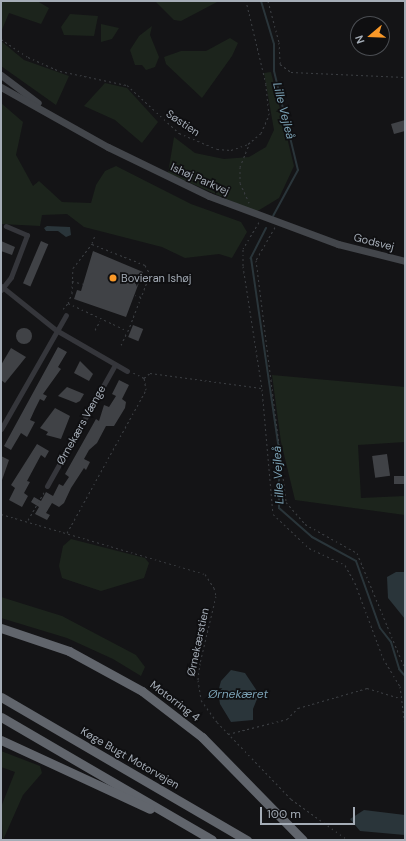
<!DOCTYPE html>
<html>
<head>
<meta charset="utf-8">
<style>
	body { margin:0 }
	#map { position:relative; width:406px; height:841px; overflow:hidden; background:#141416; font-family:"DM Sans",sans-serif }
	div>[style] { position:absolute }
	.green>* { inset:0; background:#1c241c }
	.water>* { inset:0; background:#2a353a }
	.stream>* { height:2px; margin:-1px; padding:0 1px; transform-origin:1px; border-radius:1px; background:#2a353a }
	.building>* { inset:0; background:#404246; transform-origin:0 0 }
	.round { border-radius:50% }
	.path>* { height:1px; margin-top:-0.5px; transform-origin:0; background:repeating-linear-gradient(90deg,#3b3e42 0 2px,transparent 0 5px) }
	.street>* { height:5px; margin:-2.5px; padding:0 2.5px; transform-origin:2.5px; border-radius:2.5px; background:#35363b }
	.secondary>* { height:7px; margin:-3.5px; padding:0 3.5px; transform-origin:3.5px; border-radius:3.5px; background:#43464b }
	.highway>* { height:9px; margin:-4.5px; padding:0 4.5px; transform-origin:4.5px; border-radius:4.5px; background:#61656c }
	.dots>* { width:11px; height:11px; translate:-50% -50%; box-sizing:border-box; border:2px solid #0f0f11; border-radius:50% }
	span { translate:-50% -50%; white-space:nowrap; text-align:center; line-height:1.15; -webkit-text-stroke:3.5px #0f0f11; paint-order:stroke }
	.street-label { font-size:11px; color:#a5adb7 }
	.poi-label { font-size:11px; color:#a5adb7 }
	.left { translate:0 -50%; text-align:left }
	.water-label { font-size:12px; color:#7aa0b3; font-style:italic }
	.frame { position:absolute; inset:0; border:2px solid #a5adb7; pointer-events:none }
	.north { position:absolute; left:350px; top:16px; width:40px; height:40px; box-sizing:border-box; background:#0f0f11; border:1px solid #4b4e53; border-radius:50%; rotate:251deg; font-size:11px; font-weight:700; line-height:16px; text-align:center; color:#a5adb7 }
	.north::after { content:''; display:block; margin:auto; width:14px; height:18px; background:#f99828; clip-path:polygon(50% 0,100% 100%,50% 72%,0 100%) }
	.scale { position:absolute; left:260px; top:807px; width:95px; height:18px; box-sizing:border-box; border:2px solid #a5adb7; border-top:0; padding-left:5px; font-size:12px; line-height:14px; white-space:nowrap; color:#a5adb7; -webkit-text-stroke:3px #0f0f11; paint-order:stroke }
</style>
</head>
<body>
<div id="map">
	<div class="green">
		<i style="clip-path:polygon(1px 1px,37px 1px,49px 8px,41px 24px,9px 13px,1px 32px)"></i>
		<i style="clip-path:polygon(155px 1px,180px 2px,219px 1px,181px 21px,174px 20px)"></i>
		<i style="clip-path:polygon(70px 14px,98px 16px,94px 36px,64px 35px,61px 27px)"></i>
		<i style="clip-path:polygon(101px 24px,119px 28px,112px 39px,101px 42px)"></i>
		<i style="clip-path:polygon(152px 26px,150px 35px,159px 57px,155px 67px,146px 70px,142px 65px,135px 65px,130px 50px,139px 36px)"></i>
		<i style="clip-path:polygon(230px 38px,238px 43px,232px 56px,202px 98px,166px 64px,164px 57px,181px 51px,206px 51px)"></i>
		<i style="clip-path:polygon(1px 41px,24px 60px,69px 76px,56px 105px,1px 66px)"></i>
		<i style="clip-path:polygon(271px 72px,294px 166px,279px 198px,256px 212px,168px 173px,174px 137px,195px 153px,224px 159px,249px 157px,266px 147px,274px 130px,264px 73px)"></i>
		<i style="clip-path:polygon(105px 83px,127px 88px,158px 122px,142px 143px,115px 120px,84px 106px)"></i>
		<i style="clip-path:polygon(1px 103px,23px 122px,16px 155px,33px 186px,39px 181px,62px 202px,91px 203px,96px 185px,105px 171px,116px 166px,191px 204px,241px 222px,247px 232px,232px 258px,219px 254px,185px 258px,162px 247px,84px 227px,67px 214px,42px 215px,40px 226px,1px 224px)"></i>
		<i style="clip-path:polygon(272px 375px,405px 387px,405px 442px,358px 445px,361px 498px,405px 496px,405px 515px,295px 500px,281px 442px)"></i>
		<i style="clip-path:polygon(71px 539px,145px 558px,149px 563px,144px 578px,101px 591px,62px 578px,59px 566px,63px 546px)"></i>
		<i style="clip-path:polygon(1px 597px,62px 616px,136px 655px,145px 667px,141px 676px,113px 659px,67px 638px,1px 618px)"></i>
		<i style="clip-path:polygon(1px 751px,40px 766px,42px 773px,23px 795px,3px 840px,1px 807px,15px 772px,1px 767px)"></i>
	</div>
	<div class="water">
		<i style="clip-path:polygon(47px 226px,70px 227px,71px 235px,66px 237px,58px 231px,46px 231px,44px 228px)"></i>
		<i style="clip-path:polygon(396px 572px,405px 572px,405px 619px,388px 598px,387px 577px)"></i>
		<i style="clip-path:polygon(231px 670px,245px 673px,259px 694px,253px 709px,253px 720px,231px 722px,220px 704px,218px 692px,221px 681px)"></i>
		<i style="clip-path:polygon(364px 810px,405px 815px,405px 835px,360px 831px,350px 819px)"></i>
	</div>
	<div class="stream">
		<i style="left:261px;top:1px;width:45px;rotate:73.2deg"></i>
		<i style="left:274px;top:44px;width:27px;rotate:90deg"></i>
		<i style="left:274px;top:71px;width:102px;rotate:76.4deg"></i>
		<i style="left:298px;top:170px;width:52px;rotate:118.5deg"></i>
		<i style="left:266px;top:228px;width:34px;rotate:117deg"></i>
		<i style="left:251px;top:258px;width:194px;rotate:81.7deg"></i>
		<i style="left:279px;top:450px;width:58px;rotate:90deg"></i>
		<i style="left:279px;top:508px;width:44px;rotate:41.3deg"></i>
		<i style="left:312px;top:537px;width:50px;rotate:28.6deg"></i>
		<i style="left:356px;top:561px;width:71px;rotate:70.3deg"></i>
		<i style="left:380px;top:628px;width:18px;rotate:52deg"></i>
		<i style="left:391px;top:642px;width:28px;rotate:73deg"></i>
		<i style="left:399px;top:669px;width:9px;rotate:49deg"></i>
	</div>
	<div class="building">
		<i style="clip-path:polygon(405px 120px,405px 131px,394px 134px,391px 124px)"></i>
		<i style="clip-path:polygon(1px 241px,15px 247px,12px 255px,1px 251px)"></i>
		<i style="left:41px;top:241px;width:8px;height:46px;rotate:23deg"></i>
		<i style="clip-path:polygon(93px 251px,143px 272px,126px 317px,74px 299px,77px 290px,81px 291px)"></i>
		<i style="left:133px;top:325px;width:11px;height:13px;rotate:22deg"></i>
		<i class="round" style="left:16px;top:328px;width:16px;height:16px"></i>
		<i style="clip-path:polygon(58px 347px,67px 352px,58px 367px,61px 369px,43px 394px,47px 396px,44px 401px,40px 399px,35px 409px,30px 420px,35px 422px,27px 437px,21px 433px,11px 450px,4px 446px)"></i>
		<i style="clip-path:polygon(11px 348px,26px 357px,5px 383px,1px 380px,1px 365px)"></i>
		<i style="clip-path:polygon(80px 361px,93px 374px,89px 381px,74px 373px)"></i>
		<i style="clip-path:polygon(119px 380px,129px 385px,122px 399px,126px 402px,125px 408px,114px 426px,106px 426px,97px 443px,89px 450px,84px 459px,90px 462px,86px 470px,84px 468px,71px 488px,64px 503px,59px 507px,52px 503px,46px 513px,50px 515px,47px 520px,35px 514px,39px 507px,31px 502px,34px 497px,41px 501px,46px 492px,53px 496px,59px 484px,63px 486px,69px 477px,65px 474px,96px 419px,99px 421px,104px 405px,109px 407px,116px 396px,112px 394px)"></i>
		<i style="clip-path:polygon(67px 387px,84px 394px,80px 401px,76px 403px,58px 396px)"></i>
		<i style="clip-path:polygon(55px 408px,70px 416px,61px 439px,46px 435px,48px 432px,40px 428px)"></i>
		<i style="clip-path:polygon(37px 444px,49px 451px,45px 458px,41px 455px,27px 481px,30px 482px,24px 493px,28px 496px,22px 507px,9px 500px,15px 488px,11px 485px)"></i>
		<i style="left:387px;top:454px;width:22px;height:15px;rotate:82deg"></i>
		<i style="clip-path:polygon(1px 456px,9px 460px,1px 483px)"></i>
		<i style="left:405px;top:476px;width:8px;height:11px;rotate:90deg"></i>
	</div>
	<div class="path">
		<i style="left:268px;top:1px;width:42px;rotate:75deg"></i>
		<i style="left:279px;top:42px;width:22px;rotate:87deg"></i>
		<i style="left:280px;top:64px;width:14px;rotate:36deg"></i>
		<i style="left:291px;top:72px;width:114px;rotate:2.5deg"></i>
		<i style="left:1px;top:39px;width:32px;rotate:34deg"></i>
		<i style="left:28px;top:57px;width:35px;rotate:24deg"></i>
		<i style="left:60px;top:71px;width:68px;rotate:11.8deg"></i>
		<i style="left:127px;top:85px;width:71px;rotate:42.7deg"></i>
		<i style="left:179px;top:133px;width:41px;rotate:22.8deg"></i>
		<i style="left:217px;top:149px;width:14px;rotate:4deg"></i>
		<i style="left:231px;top:150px;width:18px;rotate:-19deg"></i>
		<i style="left:248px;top:144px;width:17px;rotate:-40deg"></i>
		<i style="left:261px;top:133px;width:20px;rotate:-66deg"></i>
		<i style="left:269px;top:115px;width:31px;rotate:-96deg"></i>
		<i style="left:266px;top:84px;width:85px;rotate:-103.5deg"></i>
		<i style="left:250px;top:142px;width:27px;rotate:112deg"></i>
		<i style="left:240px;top:167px;width:16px;rotate:90deg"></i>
		<i style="left:240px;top:183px;width:23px;rotate:65deg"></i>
		<i style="left:259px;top:222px;width:31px;rotate:121deg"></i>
		<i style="left:243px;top:249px;width:17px;rotate:90deg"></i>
		<i style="left:243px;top:266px;width:124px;rotate:81.2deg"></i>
		<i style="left:262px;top:389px;width:125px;rotate:85deg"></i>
		<i style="left:273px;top:514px;width:50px;rotate:43.4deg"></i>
		<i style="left:309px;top:548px;width:40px;rotate:25deg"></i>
		<i style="left:345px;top:565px;width:21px;rotate:61deg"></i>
		<i style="left:355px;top:583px;width:80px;rotate:69.5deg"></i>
		<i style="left:383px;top:658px;width:33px;rotate:59deg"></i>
		<i style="left:400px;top:686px;width:40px;rotate:82.9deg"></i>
		<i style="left:275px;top:227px;width:38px;rotate:120deg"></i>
		<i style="left:256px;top:260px;width:244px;rotate:82.9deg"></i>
		<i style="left:286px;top:502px;width:29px;rotate:49deg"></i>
		<i style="left:305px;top:524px;width:60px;rotate:29.1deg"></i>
		<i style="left:357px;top:553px;width:126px;rotate:67.5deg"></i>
		<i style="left:92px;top:243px;width:9px;rotate:-69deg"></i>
		<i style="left:72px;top:281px;width:11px;rotate:15deg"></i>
		<i style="left:68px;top:303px;width:11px;rotate:-68deg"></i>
		<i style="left:72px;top:293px;width:25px;rotate:-88deg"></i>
		<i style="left:73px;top:268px;width:31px;rotate:-52deg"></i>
		<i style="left:92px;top:244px;width:57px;rotate:21.6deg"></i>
		<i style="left:145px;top:265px;width:10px;rotate:61deg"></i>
		<i style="left:150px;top:274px;width:25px;rotate:111deg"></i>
		<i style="left:63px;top:309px;width:8px;rotate:-50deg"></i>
		<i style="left:68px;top:303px;width:66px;rotate:25deg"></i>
		<i style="left:128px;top:331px;width:36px;rotate:-69deg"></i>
		<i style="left:141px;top:297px;width:6px;rotate:-162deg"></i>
		<i style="left:95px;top:330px;width:10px;rotate:-61deg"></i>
		<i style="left:121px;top:345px;width:14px;rotate:-65deg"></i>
		<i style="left:144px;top:378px;width:8px;rotate:-40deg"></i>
		<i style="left:150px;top:373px;width:112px;rotate:7.7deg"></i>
		<i style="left:1px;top:514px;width:213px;rotate:16.4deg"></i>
		<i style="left:205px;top:574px;width:17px;rotate:57deg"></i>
		<i style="left:214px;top:588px;width:8px;rotate:76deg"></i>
		<i style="left:216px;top:596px;width:69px;rotate:103.4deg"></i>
		<i style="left:200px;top:663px;width:17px;rotate:97deg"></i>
		<i style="left:198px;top:680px;width:20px;rotate:81deg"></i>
		<i style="left:201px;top:700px;width:27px;rotate:54deg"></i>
		<i style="left:217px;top:722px;width:107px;rotate:46.1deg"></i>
		<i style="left:291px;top:799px;width:70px;rotate:35.7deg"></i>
		<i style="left:28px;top:520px;width:32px;rotate:-60deg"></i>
		<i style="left:67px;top:533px;width:163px;rotate:-61.1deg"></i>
		<i style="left:146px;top:390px;width:12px;rotate:-99deg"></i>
		<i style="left:144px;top:378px;width:13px;rotate:-153deg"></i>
		<i style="left:228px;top:734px;width:61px;rotate:-14.3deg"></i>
		<i style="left:287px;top:719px;width:16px;rotate:-45deg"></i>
		<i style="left:298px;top:708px;width:72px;rotate:-16.2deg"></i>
		<i style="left:367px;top:688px;width:34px;rotate:17deg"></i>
	</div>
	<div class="street">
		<i style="left:1px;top:286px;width:70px;rotate:38.7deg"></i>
		<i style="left:56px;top:330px;width:82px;rotate:30deg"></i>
		<i style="left:1px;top:290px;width:16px;rotate:-52deg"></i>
		<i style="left:11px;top:277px;width:45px;rotate:-69.1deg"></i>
		<i style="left:27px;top:235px;width:23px;rotate:-157deg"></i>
		<i style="left:1px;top:429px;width:131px;rotate:-60.3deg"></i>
		<i style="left:47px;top:486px;width:139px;rotate:-60.7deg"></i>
	</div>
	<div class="secondary">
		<i style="left:1px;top:75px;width:46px;rotate:37.1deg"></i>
		<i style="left:1px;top:87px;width:123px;rotate:29.3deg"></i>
		<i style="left:108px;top:147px;width:112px;rotate:25.9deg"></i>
		<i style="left:209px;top:196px;width:138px;rotate:20.4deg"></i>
		<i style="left:338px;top:244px;width:69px;rotate:14.2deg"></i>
	</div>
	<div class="highway">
		<i style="left:1px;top:628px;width:72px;rotate:18.7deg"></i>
		<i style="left:69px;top:651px;width:83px;rotate:28.7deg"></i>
		<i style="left:142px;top:691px;width:76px;rotate:37.5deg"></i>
		<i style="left:202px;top:737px;width:144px;rotate:45.6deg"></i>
		<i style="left:1px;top:697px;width:285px;rotate:30.2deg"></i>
		<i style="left:1px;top:717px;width:244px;rotate:30.2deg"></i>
		<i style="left:1px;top:740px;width:164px;rotate:24.8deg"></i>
	</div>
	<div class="dots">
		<i style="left:113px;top:278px;background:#f99828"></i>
	</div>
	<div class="street-label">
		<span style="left:183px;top:123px;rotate:34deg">Søstien</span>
		<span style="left:200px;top:179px;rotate:24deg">Ishøj Parkvej</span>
		<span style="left:374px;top:242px;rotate:14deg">Godsvej</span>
		<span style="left:81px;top:425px;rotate:-61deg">Ørnekærs Vænge</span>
		<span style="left:198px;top:642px;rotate:-78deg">Ørnekærstien</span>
		<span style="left:175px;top:701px;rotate:37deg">Motorring 4</span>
		<span style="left:130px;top:758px;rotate:30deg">Køge Bugt Motorvejen</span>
	</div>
	<div class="poi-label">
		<span class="left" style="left:121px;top:278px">Bovieran Ishøj</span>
	</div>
	<div class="water-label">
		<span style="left:283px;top:111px;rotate:76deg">Lille Vejleå</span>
		<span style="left:279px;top:475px;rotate:-93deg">Lille Vejleå</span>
		<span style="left:238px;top:695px">Ørnekæret</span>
	</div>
	<div class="frame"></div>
	<div class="north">N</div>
	<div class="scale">100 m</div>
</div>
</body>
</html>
